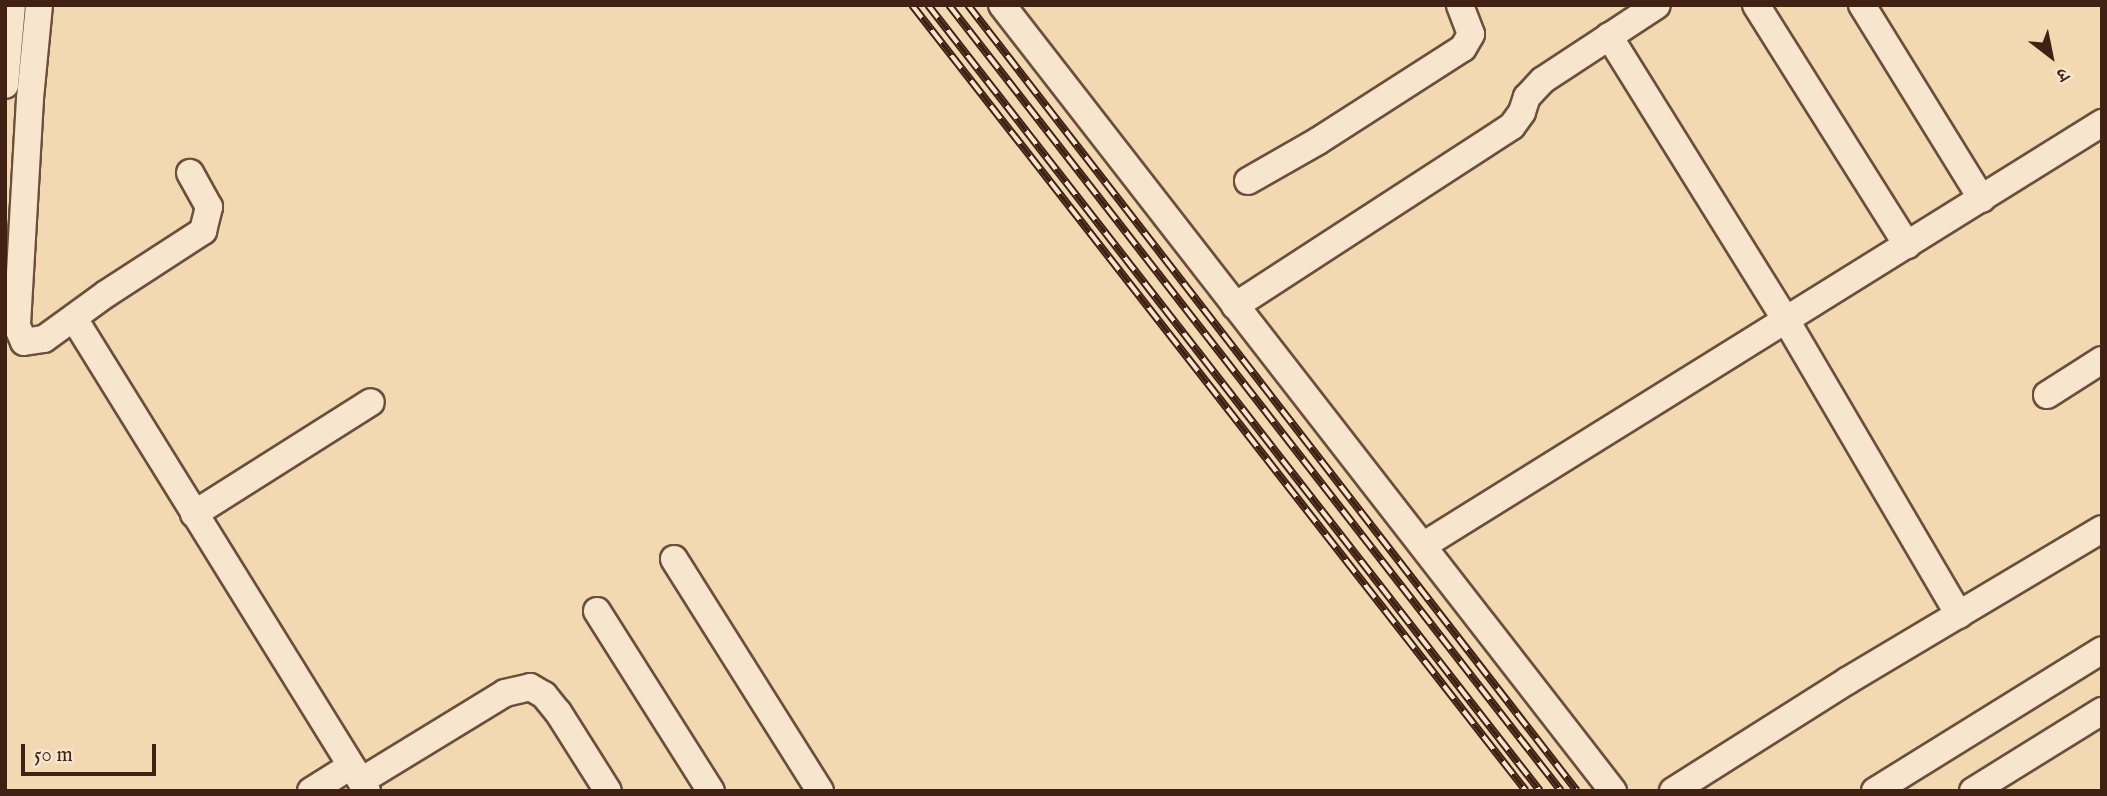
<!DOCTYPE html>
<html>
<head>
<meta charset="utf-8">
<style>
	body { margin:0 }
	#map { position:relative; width:2107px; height:796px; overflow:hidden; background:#f2d9b2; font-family:"IM FELL English","Noto Serif Devanagari",serif }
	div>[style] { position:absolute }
	.stream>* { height:5px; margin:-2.5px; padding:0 2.5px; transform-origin:2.5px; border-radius:2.5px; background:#b59a7c }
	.roads { filter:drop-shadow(2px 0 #6c4f3c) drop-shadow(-2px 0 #6c4f3c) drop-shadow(0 2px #6c4f3c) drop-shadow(0 -2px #6c4f3c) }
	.minor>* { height:26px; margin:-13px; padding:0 13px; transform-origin:13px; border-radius:13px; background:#f7e6cd }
	.rail>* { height:8px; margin-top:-4px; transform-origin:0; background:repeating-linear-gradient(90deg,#f7e6cd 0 16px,#402114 0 32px); box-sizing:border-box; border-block:2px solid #402114 }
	span { translate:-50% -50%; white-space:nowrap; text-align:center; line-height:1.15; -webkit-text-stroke:7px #f7e6cd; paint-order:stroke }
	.frame { position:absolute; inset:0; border:7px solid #402114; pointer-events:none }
	.north { position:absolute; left:2016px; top:21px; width:70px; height:70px; -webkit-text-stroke:5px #f7e6cd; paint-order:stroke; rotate:148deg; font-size:19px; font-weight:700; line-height:28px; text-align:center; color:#402114 }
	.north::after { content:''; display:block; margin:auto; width:24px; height:32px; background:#402114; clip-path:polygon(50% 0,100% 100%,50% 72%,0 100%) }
	.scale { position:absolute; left:21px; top:744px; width:135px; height:32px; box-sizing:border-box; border:4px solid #402114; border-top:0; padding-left:9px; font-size:21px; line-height:24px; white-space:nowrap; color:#402114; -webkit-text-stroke:5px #f7e6cd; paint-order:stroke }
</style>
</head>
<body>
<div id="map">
	<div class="stream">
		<i style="left:22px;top:43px;width:38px;rotate:-85deg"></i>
		<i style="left:5px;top:284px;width:81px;rotate:-85.8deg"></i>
	</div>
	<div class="roads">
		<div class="minor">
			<i style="left:39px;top:5px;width:94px;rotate:95.5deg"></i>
			<i style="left:30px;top:99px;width:227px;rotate:93.3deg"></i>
			<i style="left:17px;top:326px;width:17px;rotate:66deg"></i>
			<i style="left:24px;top:342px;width:20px;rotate:-9deg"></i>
			<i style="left:44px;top:339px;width:77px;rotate:-36deg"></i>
			<i style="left:106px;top:294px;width:116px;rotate:-33deg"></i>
			<i style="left:203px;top:231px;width:25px;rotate:-76deg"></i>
			<i style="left:209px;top:207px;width:39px;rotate:-119deg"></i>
			<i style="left:1002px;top:5px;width:996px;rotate:52.14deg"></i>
			<i style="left:1756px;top:5px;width:284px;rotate:57.8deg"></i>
			<i style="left:1862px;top:5px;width:228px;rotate:58.3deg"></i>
			<i style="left:1609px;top:36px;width:335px;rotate:58.1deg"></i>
			<i style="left:1786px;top:320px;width:342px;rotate:59.6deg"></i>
			<i style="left:5px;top:85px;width:80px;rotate:-85deg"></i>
			<i style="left:1248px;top:181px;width:81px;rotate:-29.7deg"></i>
			<i style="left:1318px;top:141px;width:172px;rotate:-32.7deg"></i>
			<i style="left:1463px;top:48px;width:16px;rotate:-60deg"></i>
			<i style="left:1471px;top:34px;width:31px;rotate:-111deg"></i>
			<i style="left:1235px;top:306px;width:330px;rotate:-33deg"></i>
			<i style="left:1512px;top:126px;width:17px;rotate:-54deg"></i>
			<i style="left:1522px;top:112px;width:16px;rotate:-72deg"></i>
			<i style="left:1527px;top:97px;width:23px;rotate:-47deg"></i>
			<i style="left:1543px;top:80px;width:136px;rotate:-33.3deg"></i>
			<i style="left:75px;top:320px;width:554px;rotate:58.2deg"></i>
			<i style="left:2047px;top:395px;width:65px;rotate:-32.5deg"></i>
			<i style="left:194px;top:514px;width:209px;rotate:-32.3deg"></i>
			<i style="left:1424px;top:545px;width:799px;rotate:-31.9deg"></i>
			<i style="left:674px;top:559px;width:274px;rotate:57.8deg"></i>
			<i style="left:597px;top:611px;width:213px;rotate:57.7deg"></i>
			<i style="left:361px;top:781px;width:169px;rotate:-31.4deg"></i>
			<i style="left:505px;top:693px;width:26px;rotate:-13deg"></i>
			<i style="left:530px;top:687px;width:16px;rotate:30deg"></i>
			<i style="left:544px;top:695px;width:22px;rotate:51deg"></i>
			<i style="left:558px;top:712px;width:93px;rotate:57.7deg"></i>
			<i style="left:311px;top:791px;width:47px;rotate:-32deg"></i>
			<i style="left:1673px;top:791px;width:206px;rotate:-32.3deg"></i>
			<i style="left:1847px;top:681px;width:297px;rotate:-30.8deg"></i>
			<i style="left:1875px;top:791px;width:267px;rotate:-31.8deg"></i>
			<i style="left:1973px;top:791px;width:152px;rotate:-31.8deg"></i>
		</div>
	</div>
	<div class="rail">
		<i style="left:912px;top:5px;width:997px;rotate:52deg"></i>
		<i style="left:928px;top:5px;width:996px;rotate:52.09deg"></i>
		<i style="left:949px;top:5px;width:996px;rotate:52.09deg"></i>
		<i style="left:968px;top:5px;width:994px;rotate:52.23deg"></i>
	</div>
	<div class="frame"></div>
	<div class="north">उ</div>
	<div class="scale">50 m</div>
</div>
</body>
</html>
